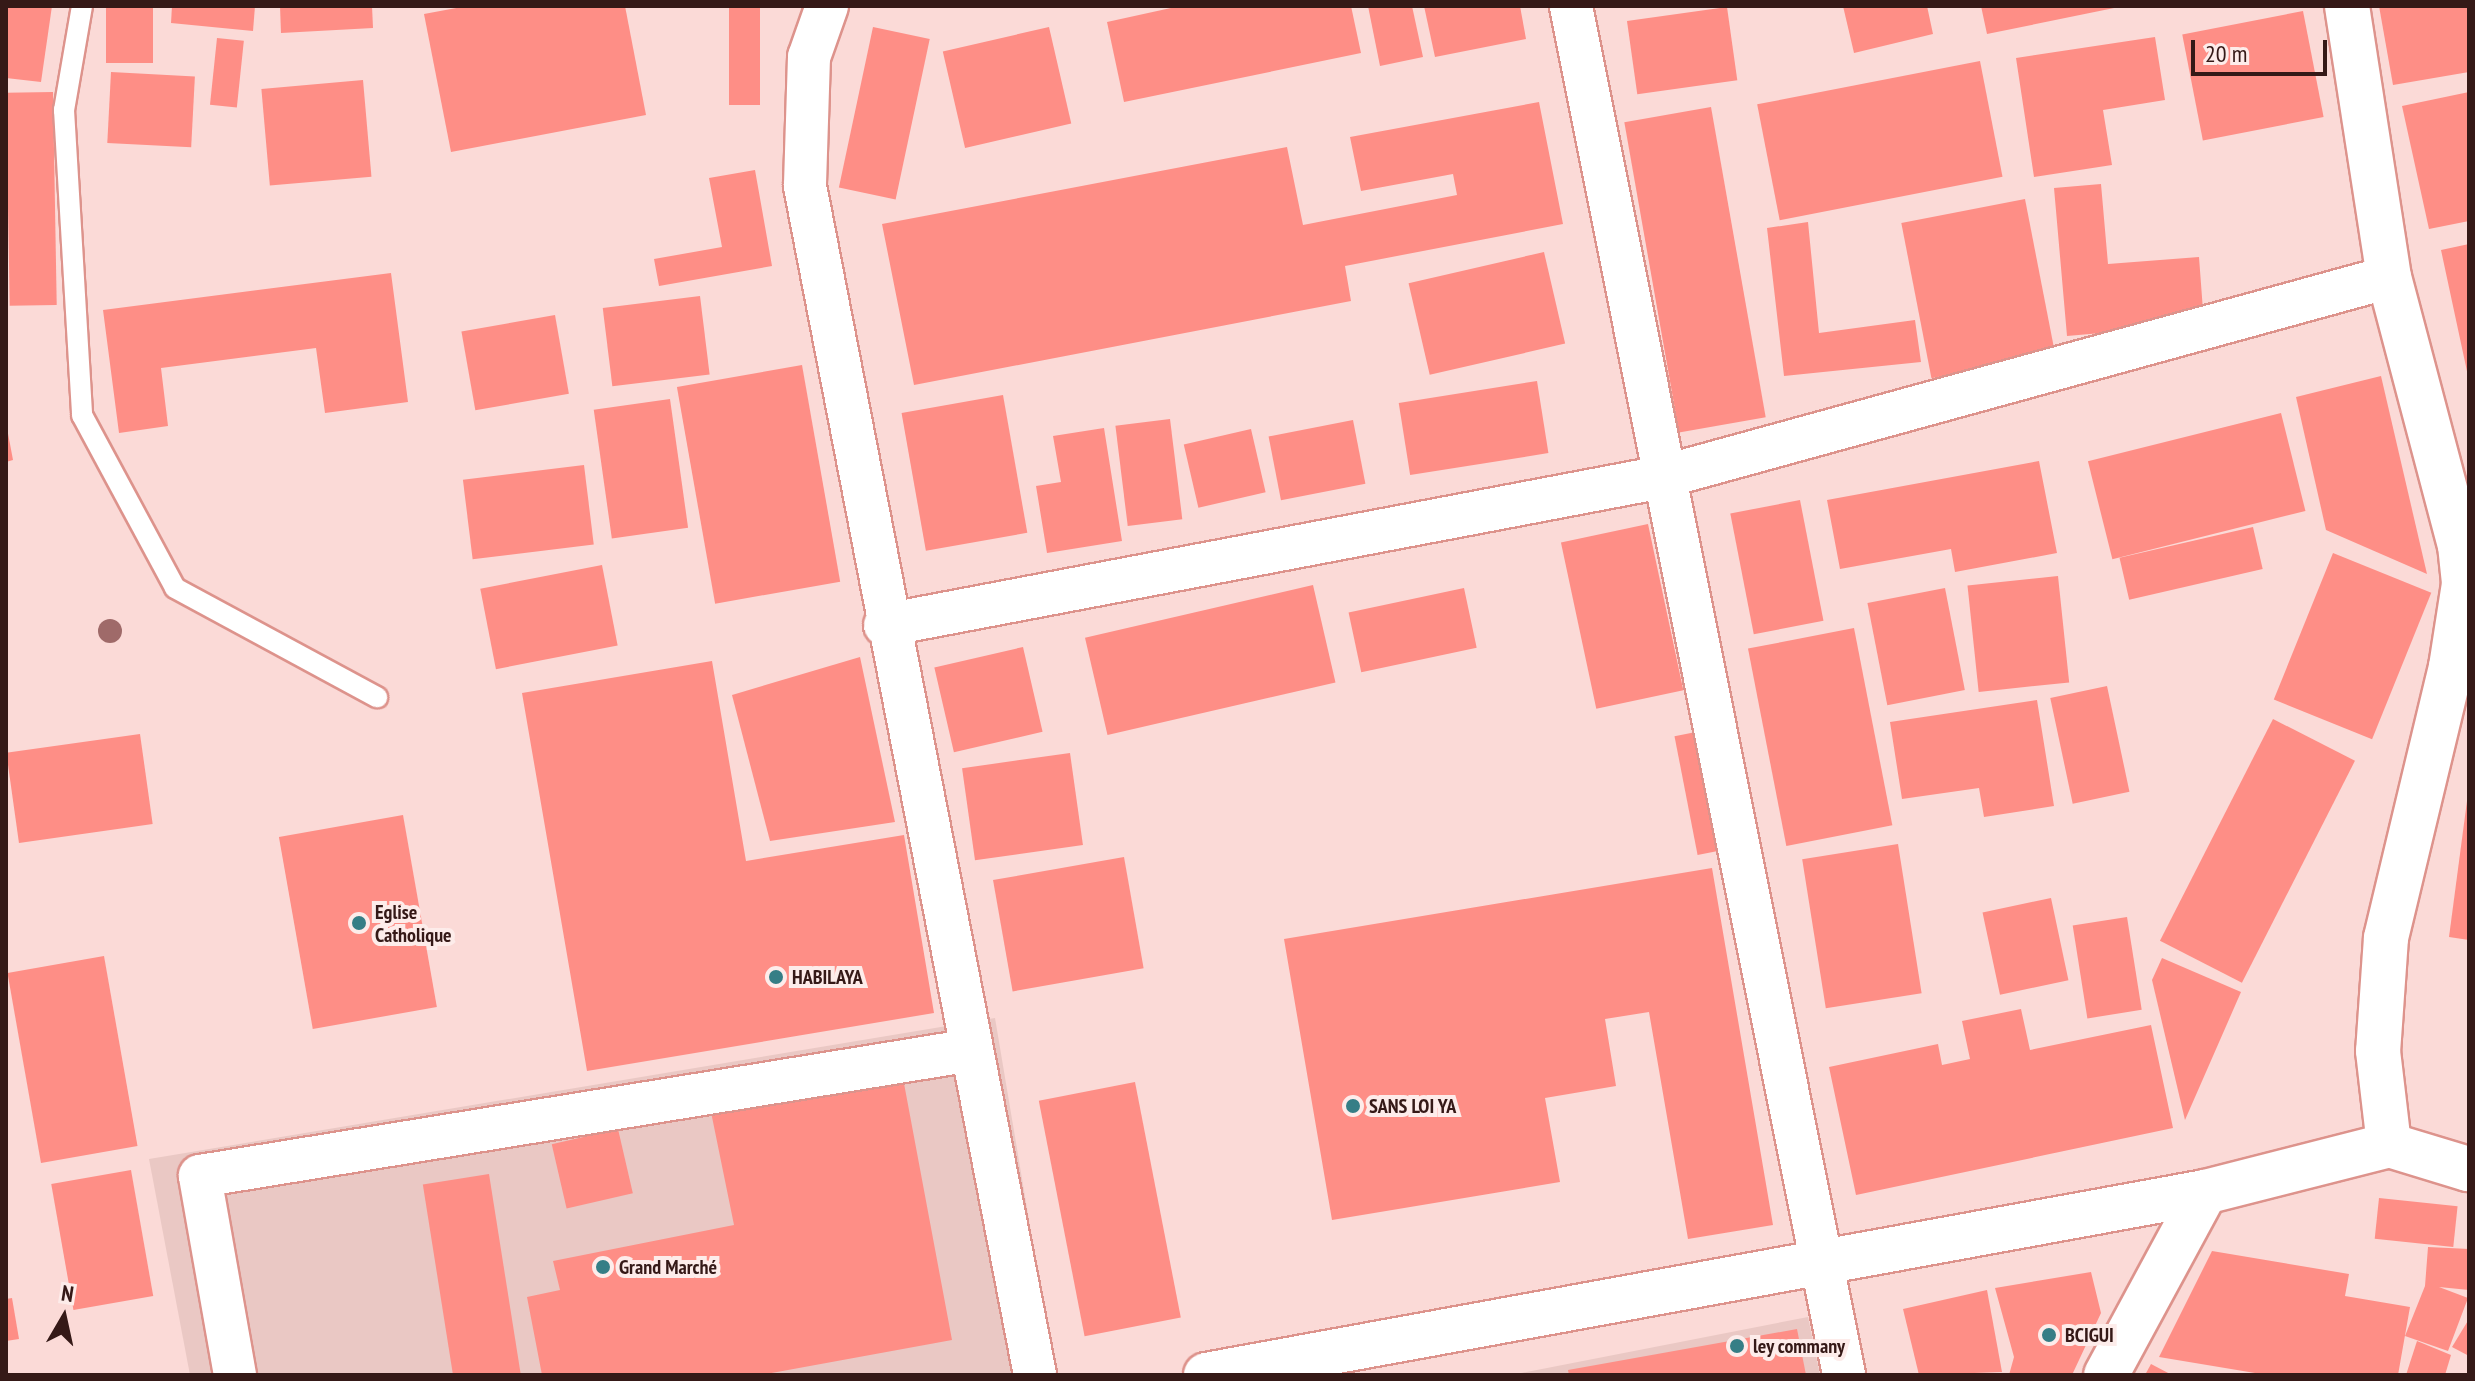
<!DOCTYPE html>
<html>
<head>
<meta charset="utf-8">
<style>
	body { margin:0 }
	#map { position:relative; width:2475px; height:1381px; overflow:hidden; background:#fbdad7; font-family:"PT Sans Narrow",sans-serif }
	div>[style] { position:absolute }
	.built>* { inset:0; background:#eac8c4 }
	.building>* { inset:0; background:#fe8e86; transform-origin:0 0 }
	.roads { filter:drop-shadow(2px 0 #dd938c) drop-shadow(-2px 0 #dd938c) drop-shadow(0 2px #dd938c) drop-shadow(0 -2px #dd938c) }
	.service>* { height:20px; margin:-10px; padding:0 10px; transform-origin:10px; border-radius:10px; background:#fff }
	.minor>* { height:42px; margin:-21px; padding:0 21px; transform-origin:21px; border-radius:21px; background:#fff }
	.tertiary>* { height:44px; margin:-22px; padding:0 22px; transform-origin:22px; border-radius:22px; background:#fff }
	.secondary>* { height:44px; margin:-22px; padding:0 22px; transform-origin:22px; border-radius:22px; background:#fff }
	.primary>* { height:44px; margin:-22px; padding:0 22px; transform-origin:22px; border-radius:22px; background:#fff }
	.trees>* { width:24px; height:24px; margin:-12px; border-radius:50%; background:#9f6a69 }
	.dots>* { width:22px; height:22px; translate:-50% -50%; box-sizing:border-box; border:4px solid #fdecea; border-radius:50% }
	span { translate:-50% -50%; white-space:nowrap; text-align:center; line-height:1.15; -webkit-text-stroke:8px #fdecea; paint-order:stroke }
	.poi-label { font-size:20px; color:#351917; font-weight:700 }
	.left { translate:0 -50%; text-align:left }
	.frame { position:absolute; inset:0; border:8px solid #351917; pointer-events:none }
	.north { position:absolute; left:24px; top:1277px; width:80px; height:80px; -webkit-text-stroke:6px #fdecea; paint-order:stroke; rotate:9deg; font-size:22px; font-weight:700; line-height:32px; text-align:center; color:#351917 }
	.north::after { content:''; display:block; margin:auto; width:28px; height:36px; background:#351917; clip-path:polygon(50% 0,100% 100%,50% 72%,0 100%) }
	.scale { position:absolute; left:2191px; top:40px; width:136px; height:36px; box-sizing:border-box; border:4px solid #351917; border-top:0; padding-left:10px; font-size:24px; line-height:28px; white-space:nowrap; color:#351917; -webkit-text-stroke:6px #fdecea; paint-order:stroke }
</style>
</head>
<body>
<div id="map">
	<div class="built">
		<i style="clip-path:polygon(995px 1018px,1055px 1375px,190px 1375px,149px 1159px)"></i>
		<i style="clip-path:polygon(1808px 1317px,1820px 1375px,1511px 1375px)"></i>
	</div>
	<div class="building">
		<i style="clip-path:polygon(6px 6px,52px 6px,41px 82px,6px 78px)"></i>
		<i style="left:106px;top:6px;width:47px;height:57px"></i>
		<i style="clip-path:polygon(172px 6px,255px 6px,253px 31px,171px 23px)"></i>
		<i style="clip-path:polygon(280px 6px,372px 6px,373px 28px,281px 33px)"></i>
		<i style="clip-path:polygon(467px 6px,625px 6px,646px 115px,451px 152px,424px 14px)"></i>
		<i style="left:729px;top:6px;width:31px;height:99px"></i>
		<i style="clip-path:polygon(1180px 6px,1351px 6px,1361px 53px,1124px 102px,1107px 22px)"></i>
		<i style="clip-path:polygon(1368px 6px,1412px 6px,1423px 57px,1380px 66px)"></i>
		<i style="clip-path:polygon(1424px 6px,1520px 6px,1526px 39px,1435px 57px)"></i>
		<i style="clip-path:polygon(1843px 6px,1927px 6px,1933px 34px,1854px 53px)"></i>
		<i style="clip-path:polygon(1981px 6px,2119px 6px,2119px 7px,1987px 34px)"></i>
		<i style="clip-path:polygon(2379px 6px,2469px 6px,2469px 72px,2393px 85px)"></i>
		<i style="left:1727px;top:7px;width:74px;height:101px;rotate:82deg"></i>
		<i style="left:2303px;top:11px;width:108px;height:123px;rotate:79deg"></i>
		<i style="left:873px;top:27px;width:58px;height:164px;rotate:12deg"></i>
		<i style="left:1049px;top:27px;width:99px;height:109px;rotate:77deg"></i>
		<i style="clip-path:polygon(2155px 37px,2165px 100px,2103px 110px,2112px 165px,2034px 177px,2016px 58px)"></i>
		<i style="left:217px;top:38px;width:27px;height:67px;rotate:6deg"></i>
		<i style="left:1980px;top:61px;width:118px;height:227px;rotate:79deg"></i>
		<i style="left:111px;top:72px;width:84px;height:71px;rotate:3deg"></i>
		<i style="left:363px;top:80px;width:97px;height:102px;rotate:85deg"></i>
		<i style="left:53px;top:92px;width:213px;height:47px;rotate:89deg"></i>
		<i style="clip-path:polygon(2469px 92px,2469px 221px,2429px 229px,2402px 106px)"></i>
		<i style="clip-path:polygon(1539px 102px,1563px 224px,1345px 266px,1351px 301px,914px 385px,882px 224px,1287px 147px,1303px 225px,1457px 195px,1453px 174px,1361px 191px,1350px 137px)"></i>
		<i style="left:1711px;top:107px;width:315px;height:88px;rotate:80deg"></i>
		<i style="clip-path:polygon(755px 170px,772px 266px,659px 286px,654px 259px,722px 247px,709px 178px)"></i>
		<i style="clip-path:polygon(2101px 184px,2108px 264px,2199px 257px,2204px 324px,2067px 336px,2054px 188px)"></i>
		<i style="left:2025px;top:199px;width:158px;height:126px;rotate:79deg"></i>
		<i style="clip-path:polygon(1808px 222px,1819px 333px,1915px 320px,1921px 362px,1784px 376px,1767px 228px)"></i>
		<i style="clip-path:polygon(2469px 244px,2469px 376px,2468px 376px,2441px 250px)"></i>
		<i style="left:1544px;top:252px;width:94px;height:139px;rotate:77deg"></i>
		<i style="clip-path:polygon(391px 273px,408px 402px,325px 413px,316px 348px,161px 368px,168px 426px,119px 433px,103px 310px)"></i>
		<i style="left:700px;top:296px;width:79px;height:98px;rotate:83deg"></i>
		<i style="left:555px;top:315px;width:80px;height:95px;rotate:80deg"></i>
		<i style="left:802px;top:365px;width:220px;height:127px;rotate:80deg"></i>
		<i style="clip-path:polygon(2381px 376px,2427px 574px,2326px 530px,2296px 397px)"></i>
		<i style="left:1537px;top:381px;width:73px;height:140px;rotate:81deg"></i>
		<i style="left:1003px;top:395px;width:140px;height:103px;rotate:80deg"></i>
		<i style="left:670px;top:399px;width:130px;height:77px;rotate:82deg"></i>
		<i style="left:2281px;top:413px;width:101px;height:199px;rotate:76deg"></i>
		<i style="left:1170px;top:419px;width:101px;height:55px;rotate:83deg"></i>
		<i style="left:1353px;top:420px;width:65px;height:86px;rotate:79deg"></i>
		<i style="clip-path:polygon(6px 423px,13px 460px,6px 462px)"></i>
		<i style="clip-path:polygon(1104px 428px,1122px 541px,1047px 553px,1036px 486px,1061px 482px,1053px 436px)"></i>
		<i style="left:1251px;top:429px;width:65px;height:69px;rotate:77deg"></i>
		<i style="clip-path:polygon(2039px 461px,2057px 553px,1955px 572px,1951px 549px,1840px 569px,1827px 500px)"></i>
		<i style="left:584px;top:465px;width:80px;height:122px;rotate:83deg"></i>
		<i style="left:1800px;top:500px;width:123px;height:71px;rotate:79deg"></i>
		<i style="left:1648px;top:524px;width:170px;height:89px;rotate:78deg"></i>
		<i style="left:2253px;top:527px;width:43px;height:137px;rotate:77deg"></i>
		<i style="left:2333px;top:553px;width:106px;height:158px;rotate:22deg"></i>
		<i style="left:602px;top:565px;width:82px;height:124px;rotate:79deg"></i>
		<i style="left:2058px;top:576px;width:107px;height:91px;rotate:84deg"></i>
		<i style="left:1313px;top:585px;width:100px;height:234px;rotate:77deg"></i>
		<i style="left:1464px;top:588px;width:61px;height:118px;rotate:78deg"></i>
		<i style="left:1945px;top:588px;width:104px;height:79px;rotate:79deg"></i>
		<i style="left:1854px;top:628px;width:201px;height:108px;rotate:79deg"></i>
		<i style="left:1023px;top:647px;width:87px;height:91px;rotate:77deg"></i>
		<i style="clip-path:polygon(860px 657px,895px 822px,770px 841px,732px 695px)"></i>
		<i style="clip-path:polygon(712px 661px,746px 861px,904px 835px,934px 1013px,587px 1071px,522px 693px)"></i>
		<i style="left:2107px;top:686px;width:108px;height:58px;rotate:78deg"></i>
		<i style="clip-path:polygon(2037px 700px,2054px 806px,1984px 817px,1979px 788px,1902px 799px,1890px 722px)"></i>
		<i style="left:2273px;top:719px;width:92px;height:249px;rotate:27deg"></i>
		<i style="left:1701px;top:731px;width:121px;height:27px;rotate:79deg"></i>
		<i style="left:140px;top:734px;width:91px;height:135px;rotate:82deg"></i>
		<i style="left:1070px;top:753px;width:93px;height:109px;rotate:82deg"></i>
		<i style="clip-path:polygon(2467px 801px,2469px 801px,2469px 940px,2449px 937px)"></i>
		<i style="left:403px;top:815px;width:195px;height:126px;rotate:80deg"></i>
		<i style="left:1898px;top:844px;width:151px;height:97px;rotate:81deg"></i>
		<i style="left:1124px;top:857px;width:113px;height:133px;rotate:80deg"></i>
		<i style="clip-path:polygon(1712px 868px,1773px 1225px,1688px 1239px,1649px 1012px,1605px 1019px,1616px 1086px,1545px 1098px,1560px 1182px,1332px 1220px,1284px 939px)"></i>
		<i style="left:2051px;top:898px;width:84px;height:70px;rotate:78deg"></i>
		<i style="left:2127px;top:917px;width:94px;height:55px;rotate:81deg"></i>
		<i style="left:104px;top:956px;width:193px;height:98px;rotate:80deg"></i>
		<i style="clip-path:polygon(2162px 958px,2241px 992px,2185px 1120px,2152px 980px)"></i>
		<i style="clip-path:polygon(2021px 1009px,2030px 1050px,2151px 1025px,2173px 1128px,1856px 1195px,1829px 1067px,1938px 1044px,1942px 1065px,1970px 1059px,1962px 1021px)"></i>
		<i style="clip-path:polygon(903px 1078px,952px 1340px,761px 1375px,542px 1375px,527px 1297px,560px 1290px,553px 1261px,734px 1225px,711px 1112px)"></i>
		<i style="left:1135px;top:1082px;width:240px;height:98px;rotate:79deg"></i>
		<i style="left:618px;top:1129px;width:66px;height:68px;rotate:77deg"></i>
		<i style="left:131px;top:1170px;width:128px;height:81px;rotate:80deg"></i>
		<i style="left:489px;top:1174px;width:204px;height:67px;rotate:81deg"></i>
		<i style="left:2379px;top:1198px;width:79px;height:41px;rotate:6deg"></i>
		<i style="clip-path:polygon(2428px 1247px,2469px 1249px,2469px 1290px,2439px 1287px,2468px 1298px,2448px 1351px,2405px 1336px,2425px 1286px)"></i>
		<i style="clip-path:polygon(2212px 1251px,2349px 1274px,2345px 1296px,2410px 1307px,2398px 1375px,2267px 1375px,2159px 1357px)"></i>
		<i style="clip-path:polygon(2091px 1272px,2101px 1313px,2072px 1375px,2009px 1375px,2014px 1357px,1995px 1288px)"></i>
		<i style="clip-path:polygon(1987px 1290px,2002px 1372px,1919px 1375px,1903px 1309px)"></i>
		<i style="clip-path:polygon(12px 1298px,19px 1339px,6px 1341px,6px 1299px)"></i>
		<i style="clip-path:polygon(2469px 1319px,2469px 1356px,2452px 1347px)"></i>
		<i style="clip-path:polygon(1797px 1329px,1806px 1375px,1569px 1375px,1568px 1370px)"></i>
		<i style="clip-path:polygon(2417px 1341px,2451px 1355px,2445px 1375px,2406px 1375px)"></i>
		<i style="clip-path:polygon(2151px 1364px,2172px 1375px,2145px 1375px)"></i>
	</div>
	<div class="roads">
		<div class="service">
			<i style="left:82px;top:6px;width:106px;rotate:99.8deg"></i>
			<i style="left:64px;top:110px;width:306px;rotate:86.6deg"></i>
			<i style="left:82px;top:415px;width:196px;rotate:61.7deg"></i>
			<i style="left:175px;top:588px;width:230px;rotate:28.4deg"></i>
		</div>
		<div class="minor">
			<i style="left:827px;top:6px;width:54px;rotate:109.4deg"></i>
			<i style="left:809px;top:57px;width:129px;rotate:91.8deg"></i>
			<i style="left:805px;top:186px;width:1211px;rotate:79.05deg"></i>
			<i style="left:1571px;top:6px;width:1396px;rotate:78.72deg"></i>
			<i style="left:885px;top:625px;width:791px;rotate:-10.78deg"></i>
			<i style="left:1662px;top:477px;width:754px;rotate:-15.38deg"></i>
			<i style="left:235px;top:1375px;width:202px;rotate:-100deg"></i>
			<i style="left:200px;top:1176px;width:782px;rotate:-9.27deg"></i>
		</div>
		<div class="tertiary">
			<i style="left:2347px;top:6px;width:274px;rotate:81.2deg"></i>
			<i style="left:2389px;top:277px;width:277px;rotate:75.2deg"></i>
			<i style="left:2460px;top:545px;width:39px;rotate:84deg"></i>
			<i style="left:2464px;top:584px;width:84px;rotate:98.9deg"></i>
			<i style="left:2451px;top:667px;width:279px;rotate:103.5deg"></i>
			<i style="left:2386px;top:938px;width:113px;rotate:94deg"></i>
			<i style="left:2378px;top:1051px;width:95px;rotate:83.3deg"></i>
		</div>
		<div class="secondary">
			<i style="left:1206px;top:1375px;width:1016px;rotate:-10.38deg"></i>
			<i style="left:2205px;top:1192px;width:190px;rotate:-14.3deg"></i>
			<i style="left:2389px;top:1145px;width:83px;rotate:16.9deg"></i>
			<i style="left:2106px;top:1375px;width:208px;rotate:-61.6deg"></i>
		</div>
		<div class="primary">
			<i style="left:2468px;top:1169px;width:1px"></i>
		</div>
	</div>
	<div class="trees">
		<i style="left:110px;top:631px"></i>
	</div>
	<div class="dots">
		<i style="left:359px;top:923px;background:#367e86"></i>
		<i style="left:776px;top:977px;background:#367e86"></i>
		<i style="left:1353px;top:1106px;background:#367e86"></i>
		<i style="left:603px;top:1267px;background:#367e86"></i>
		<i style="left:2049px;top:1335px;background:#367e86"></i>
		<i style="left:1737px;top:1346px;background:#367e86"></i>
	</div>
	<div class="poi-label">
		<span class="left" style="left:375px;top:924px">Eglise<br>Catholique</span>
		<span class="left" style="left:792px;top:977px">HABILAYA</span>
		<span class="left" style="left:1369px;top:1106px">SANS LOI YA</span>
		<span class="left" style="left:619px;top:1267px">Grand Marché</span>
		<span class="left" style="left:2065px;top:1335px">BCIGUI</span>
		<span class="left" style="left:1753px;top:1346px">ley commany</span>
	</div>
	<div class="frame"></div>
	<div class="north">N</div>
	<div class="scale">20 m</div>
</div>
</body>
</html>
